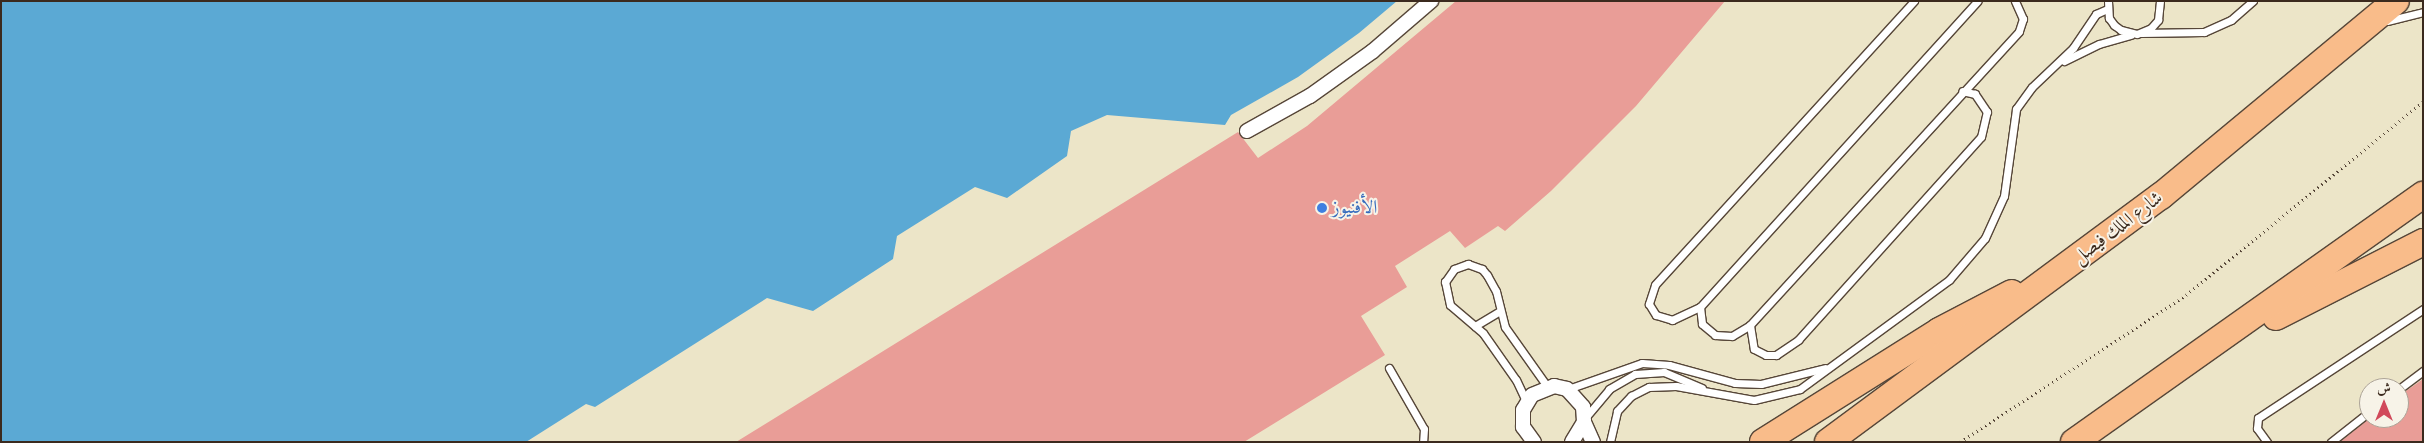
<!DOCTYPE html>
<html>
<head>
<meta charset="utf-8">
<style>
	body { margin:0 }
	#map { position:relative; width:2424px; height:443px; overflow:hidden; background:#ece5c8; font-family:Alegreya,Amiri,serif }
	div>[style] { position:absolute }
	.water>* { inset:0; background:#5ba9d4 }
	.building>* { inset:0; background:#e99d97 }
	.path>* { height:3px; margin-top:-1.5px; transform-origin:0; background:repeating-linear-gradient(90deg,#564638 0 1px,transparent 0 5px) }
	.roads { filter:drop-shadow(1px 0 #564638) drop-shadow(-1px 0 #564638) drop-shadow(0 1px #564638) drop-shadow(0 -1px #564638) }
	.lane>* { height:7px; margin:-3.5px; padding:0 3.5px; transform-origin:3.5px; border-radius:3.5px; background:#fff }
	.street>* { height:14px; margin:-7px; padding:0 7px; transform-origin:7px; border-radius:7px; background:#fff }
	.highway>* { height:26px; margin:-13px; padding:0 13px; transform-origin:13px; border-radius:13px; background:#f9bc8a }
	.dots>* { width:14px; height:14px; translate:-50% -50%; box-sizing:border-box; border:2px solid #f7f3e8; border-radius:50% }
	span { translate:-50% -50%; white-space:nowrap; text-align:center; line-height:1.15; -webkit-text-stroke:4px #f7f3e8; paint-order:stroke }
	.shop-label { font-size:19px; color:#366cbe }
	.left { translate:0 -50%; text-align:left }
	.street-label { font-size:19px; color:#3b2a1e }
	.frame { position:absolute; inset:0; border:2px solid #3b2a1e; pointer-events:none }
	.north { position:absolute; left:2359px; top:378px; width:50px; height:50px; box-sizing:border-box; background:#f7f3e8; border:1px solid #aca397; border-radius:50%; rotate:0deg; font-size:14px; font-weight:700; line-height:20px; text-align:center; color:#3b2a1e }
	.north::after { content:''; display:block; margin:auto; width:18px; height:22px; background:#d1495b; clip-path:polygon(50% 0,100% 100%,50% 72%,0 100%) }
</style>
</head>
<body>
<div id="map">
	<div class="water">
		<i style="clip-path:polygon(1px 1px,1397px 1px,1359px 33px,1298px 77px,1231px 115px,1225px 125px,1107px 115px,1071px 131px,1067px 156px,1007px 198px,975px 187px,897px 236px,893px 259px,813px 311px,767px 298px,595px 407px,586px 404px,526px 442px,1px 442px)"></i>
	</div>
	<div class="building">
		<i style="clip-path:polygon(1456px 1px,1725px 1px,1636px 106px,1551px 191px,1505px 231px,1498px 226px,1465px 248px,1450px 231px,1395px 266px,1407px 287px,1361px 316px,1385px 355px,1244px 442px,736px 442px,1238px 132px,1258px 158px,1307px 126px)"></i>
		<i style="clip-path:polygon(2423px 379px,2423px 442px,2340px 442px,2370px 418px,2399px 418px,2399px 396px)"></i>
	</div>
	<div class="path">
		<i style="left:1960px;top:442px;width:270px;rotate:-33deg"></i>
		<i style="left:2186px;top:295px;width:306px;rotate:-39.2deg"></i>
	</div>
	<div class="roads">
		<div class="lane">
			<i style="left:1914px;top:1px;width:384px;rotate:132.4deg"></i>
			<i style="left:1655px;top:285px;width:20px;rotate:108deg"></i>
			<i style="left:1649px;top:304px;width:13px;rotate:58deg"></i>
			<i style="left:1656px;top:315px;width:17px;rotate:17deg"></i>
			<i style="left:1672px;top:320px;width:31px;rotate:-25deg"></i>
			<i style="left:1700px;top:307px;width:413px;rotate:-47.8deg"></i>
			<i style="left:2108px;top:1px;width:17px;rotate:87deg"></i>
			<i style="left:2109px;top:18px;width:9px;rotate:54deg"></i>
			<i style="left:2114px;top:25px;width:9px;rotate:36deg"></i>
			<i style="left:2121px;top:30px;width:16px;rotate:14deg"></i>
			<i style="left:2137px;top:34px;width:15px;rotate:-23deg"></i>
			<i style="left:2151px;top:28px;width:11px;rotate:-49deg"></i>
			<i style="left:2158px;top:20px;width:19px;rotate:-84deg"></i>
			<i style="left:2387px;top:21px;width:37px;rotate:-14deg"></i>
			<i style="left:2141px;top:33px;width:63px;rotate:-0.9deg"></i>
			<i style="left:2204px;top:32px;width:30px;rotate:-24deg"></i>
			<i style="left:2231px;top:20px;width:29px;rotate:-41deg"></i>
			<i style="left:2064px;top:61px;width:39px;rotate:-26deg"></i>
			<i style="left:2099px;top:44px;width:33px;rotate:-16deg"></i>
			<i style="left:1700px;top:307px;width:17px;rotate:83deg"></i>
			<i style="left:1702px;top:324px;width:17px;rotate:40deg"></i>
			<i style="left:1715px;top:335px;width:17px;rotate:3deg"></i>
			<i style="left:1732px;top:336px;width:21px;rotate:-31deg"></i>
			<i style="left:1750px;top:325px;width:398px;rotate:-47.5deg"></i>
			<i style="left:2019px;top:31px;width:13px;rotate:-72deg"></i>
			<i style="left:2023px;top:19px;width:20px;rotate:-114deg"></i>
			<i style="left:1750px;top:325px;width:24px;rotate:81deg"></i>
			<i style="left:1754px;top:349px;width:13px;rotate:27deg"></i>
			<i style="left:1766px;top:355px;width:10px"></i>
			<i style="left:1776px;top:355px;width:27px;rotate:-34deg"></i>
			<i style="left:1798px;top:340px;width:273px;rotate:-48deg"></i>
			<i style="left:1981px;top:137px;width:26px;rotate:-77deg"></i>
			<i style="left:1987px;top:112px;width:22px;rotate:-124deg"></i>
			<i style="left:1975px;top:94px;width:13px;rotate:-167deg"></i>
			<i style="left:1475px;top:326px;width:29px;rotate:-31deg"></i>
			<i style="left:1389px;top:368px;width:70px;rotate:60.2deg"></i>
			<i style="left:1424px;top:429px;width:13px;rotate:94deg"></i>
			<i style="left:1568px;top:389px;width:78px;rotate:-19.4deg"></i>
			<i style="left:1642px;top:363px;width:27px;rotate:4deg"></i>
			<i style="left:1669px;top:365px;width:68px;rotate:15.3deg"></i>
			<i style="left:1735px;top:383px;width:26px;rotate:2deg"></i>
			<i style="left:1761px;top:384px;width:66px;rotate:-14deg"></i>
			<i style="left:2399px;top:389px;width:30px;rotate:-37deg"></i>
			<i style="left:1526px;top:401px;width:23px;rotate:-115deg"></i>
			<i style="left:1516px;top:380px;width:57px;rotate:-125.1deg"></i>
			<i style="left:1483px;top:333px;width:43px;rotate:-139.7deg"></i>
			<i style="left:1450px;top:305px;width:24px;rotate:-102deg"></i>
			<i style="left:1445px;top:282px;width:16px;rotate:-55deg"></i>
			<i style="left:1454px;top:269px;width:15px;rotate:-20deg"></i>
			<i style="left:1468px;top:264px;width:15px;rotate:20deg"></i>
			<i style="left:1482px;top:269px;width:8px;rotate:50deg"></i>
			<i style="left:1487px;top:275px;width:18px;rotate:61deg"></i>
			<i style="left:1496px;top:291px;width:37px;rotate:76deg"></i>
			<i style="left:1505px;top:327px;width:72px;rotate:54.6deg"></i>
			<i style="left:1585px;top:418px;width:38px;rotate:-50deg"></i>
			<i style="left:1609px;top:389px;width:30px;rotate:-30deg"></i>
			<i style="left:1635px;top:374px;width:29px;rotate:-4deg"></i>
			<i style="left:1664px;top:372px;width:41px;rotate:22.8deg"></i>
			<i style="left:1610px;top:442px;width:32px;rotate:-77deg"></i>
			<i style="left:1617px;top:411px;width:21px;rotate:-47deg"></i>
			<i style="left:1631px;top:396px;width:20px;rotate:-27deg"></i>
			<i style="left:1649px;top:387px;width:27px;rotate:-2deg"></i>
			<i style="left:1676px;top:386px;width:79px;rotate:10.2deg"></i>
			<i style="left:1754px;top:400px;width:47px;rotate:-13.4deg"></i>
			<i style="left:1800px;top:389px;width:185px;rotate:-36.2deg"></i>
			<i style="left:1949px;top:280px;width:55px;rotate:-49.4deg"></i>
			<i style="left:1985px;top:238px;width:46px;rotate:-65.7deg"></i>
			<i style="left:2004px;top:196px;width:88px;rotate:-82.1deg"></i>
			<i style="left:2016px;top:109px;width:27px;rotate:-54deg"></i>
			<i style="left:2032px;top:87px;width:57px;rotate:-43.6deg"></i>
			<i style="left:2073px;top:48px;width:41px;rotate:-55.9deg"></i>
			<i style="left:2096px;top:14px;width:12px;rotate:-24deg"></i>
			<i style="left:2267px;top:442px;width:17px;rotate:-126deg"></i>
			<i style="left:2257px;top:428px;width:10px;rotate:-84deg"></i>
			<i style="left:2258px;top:418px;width:198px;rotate:-33.4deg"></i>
			<i style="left:2331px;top:442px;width:48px;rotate:-38.3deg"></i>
		</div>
		<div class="street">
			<i style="left:1247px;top:131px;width:72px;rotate:-29.1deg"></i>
			<i style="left:1310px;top:96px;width:77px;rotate:-35.5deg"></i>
			<i style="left:1373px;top:51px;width:77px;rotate:-40.8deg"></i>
			<i style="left:1584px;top:422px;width:22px;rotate:66deg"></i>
			<i style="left:1534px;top:442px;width:19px;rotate:-126deg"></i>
			<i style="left:1523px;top:427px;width:17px;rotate:-90deg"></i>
			<i style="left:1523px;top:410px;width:17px;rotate:-59deg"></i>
			<i style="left:1532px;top:395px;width:24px;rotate:-22deg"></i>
			<i style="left:1554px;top:386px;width:13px;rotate:13deg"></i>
			<i style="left:1567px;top:389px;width:24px;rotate:48deg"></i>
			<i style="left:1583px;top:407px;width:15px;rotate:86deg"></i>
			<i style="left:1584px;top:422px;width:23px;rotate:121deg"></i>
		</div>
		<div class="highway">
			<i style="left:2276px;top:317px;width:165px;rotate:-27deg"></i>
			<i style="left:1763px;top:442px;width:208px;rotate:-32.2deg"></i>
			<i style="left:1939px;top:331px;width:82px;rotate:-27.5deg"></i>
			<i style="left:1828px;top:442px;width:414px;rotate:-36.5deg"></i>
			<i style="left:2161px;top:196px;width:305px;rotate:-39.7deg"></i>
			<i style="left:2074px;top:442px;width:428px;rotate:-35.3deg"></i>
		</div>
	</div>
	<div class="dots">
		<i style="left:1322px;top:208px;background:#3f7fe0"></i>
	</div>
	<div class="shop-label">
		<span class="left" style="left:1332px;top:208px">الأفنيوز</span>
	</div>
	<div class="street-label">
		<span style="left:2118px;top:228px;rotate:-37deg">شارع الملك فيصل</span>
	</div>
	<div class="frame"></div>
	<div class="north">ش</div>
</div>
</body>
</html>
